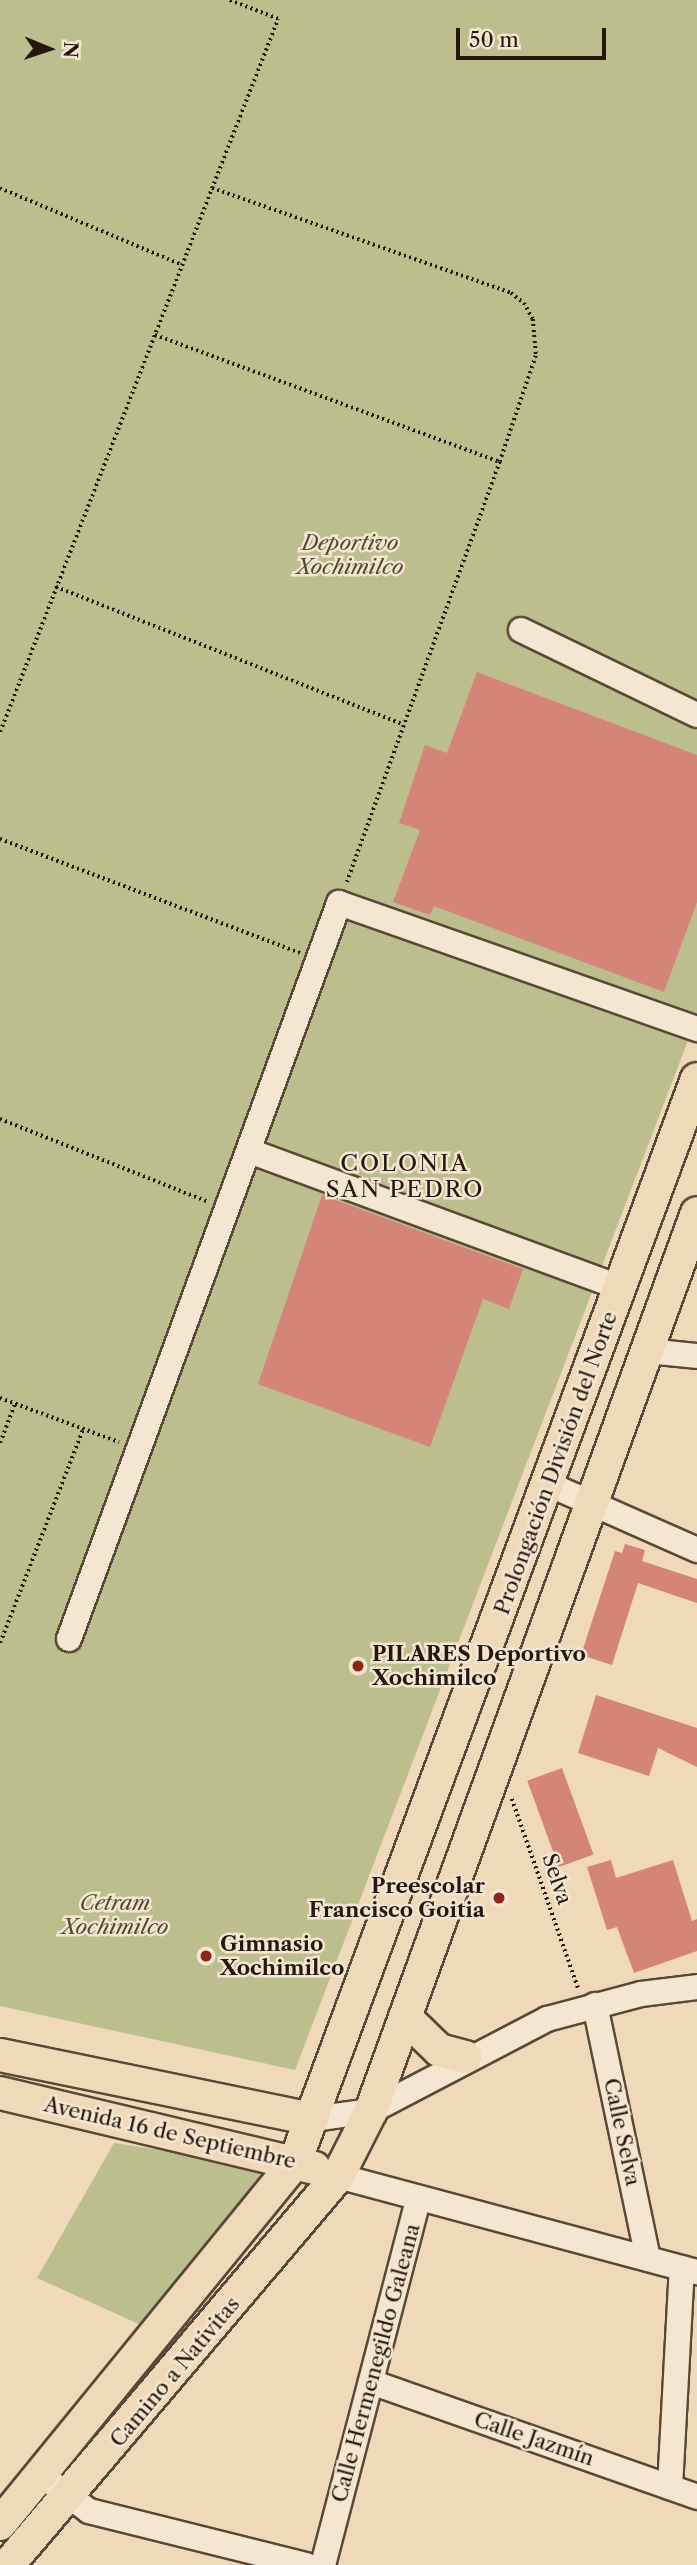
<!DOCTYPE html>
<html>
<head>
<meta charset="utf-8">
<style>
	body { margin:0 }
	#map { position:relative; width:697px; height:2565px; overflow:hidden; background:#f0d9b8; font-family:"Libre Caslon Text",serif }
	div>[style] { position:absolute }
	.green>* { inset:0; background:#bdbe8d }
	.building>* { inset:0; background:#d48577; transform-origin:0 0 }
	.path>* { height:3.5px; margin-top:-1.75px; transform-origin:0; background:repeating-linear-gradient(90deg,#26170c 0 2px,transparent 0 5.5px) }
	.roads { filter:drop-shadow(2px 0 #584837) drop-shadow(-2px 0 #584837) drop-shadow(0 2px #584837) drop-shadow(0 -2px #584837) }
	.minor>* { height:24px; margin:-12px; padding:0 12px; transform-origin:12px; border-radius:12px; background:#f5e6d1 }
	.major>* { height:32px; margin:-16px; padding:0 16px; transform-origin:16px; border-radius:16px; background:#f0d9b8 }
	.dots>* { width:19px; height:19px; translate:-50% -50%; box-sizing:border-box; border:4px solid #f5e6d1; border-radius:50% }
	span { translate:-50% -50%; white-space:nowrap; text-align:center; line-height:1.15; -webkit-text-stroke:5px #f5e6d1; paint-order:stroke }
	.park-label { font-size:21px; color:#534933; font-style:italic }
	.street-label { font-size:21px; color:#26170c }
	.poi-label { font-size:21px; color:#26170c; font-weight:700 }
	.left { translate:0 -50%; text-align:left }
	.right { translate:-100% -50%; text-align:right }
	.neighbourhood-label { font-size:23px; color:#26170c; letter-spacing:2px }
	.north { position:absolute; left:14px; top:14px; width:70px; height:70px; -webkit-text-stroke:5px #f5e6d1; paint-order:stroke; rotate:92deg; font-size:19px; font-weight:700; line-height:28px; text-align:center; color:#26170c }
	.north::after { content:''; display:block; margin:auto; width:24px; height:32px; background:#26170c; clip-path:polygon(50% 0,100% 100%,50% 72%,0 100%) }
	.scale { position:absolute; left:456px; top:28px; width:150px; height:32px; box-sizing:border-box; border:4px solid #26170c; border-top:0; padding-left:9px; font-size:21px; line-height:24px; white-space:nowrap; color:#26170c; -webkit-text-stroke:5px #f5e6d1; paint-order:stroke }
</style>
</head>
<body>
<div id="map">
	<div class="green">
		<i style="clip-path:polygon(0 0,697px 0,697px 1017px,295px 2070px,0 2006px)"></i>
		<i style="clip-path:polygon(114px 2143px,279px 2168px,141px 2325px,37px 2278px)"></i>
	</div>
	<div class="building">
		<i style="clip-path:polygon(477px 672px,697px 755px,697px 902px,664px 992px,434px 906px,430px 915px,393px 902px,420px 830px,399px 823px,425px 745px,447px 753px)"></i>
		<i style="clip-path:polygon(322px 1195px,523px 1269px,509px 1309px,483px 1299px,430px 1447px,258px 1384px)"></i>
		<i style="clip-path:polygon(625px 1544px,645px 1550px,642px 1561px,697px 1579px,697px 1603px,638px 1583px,612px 1665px,581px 1655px,615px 1551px,622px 1553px)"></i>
		<i style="clip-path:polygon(596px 1695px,697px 1728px,697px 1767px,658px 1748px,649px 1776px,578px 1753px)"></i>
		<i style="left:562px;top:1768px;width:92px;height:37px;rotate:70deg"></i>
		<i style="clip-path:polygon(611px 1860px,616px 1878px,673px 1860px,692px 1921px,697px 1919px,697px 1951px,634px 1973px,617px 1927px,607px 1930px,587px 1867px)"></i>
	</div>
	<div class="path">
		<i style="left:0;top:188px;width:198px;rotate:22.9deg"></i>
		<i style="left:212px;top:188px;width:317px;rotate:19.3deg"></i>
		<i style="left:511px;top:293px;width:16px;rotate:38deg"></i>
		<i style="left:524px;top:303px;width:18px;rotate:61deg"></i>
		<i style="left:533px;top:319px;width:37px;rotate:85deg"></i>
		<i style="left:536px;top:356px;width:112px;rotate:108.8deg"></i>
		<i style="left:155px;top:335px;width:368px;rotate:20.2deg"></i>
		<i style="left:500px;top:462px;width:447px;rotate:110deg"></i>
		<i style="left:56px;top:587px;width:374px;rotate:21.6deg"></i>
		<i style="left:0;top:732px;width:765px;rotate:-68.7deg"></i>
		<i style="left:278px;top:19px;width:53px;rotate:-159.2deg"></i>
		<i style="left:0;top:839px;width:321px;rotate:20.8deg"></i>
		<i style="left:0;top:1119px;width:222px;rotate:21.7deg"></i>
		<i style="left:0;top:1398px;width:127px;rotate:20.3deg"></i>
		<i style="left:0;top:1443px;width:43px;rotate:-69.4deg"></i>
		<i style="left:0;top:1643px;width:230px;rotate:-68.8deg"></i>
		<i style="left:512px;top:1799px;width:202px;rotate:70.7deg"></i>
	</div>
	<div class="roads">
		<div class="minor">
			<i style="left:521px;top:630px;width:195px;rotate:25.8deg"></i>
			<i style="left:249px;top:1151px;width:396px;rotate:20.2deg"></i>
			<i style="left:647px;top:1351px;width:50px;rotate:5.7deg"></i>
			<i style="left:548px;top:1484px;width:163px;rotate:23.9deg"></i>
			<i style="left:69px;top:1639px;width:784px;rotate:-69.85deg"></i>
			<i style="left:339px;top:903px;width:380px;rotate:19.4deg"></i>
			<i style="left:595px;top:2005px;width:259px;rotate:78.2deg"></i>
			<i style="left:313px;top:2119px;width:59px;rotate:-7.9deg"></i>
			<i style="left:371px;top:2111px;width:199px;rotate:-27.6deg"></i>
			<i style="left:547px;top:2019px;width:97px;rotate:-14.9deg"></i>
			<i style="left:641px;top:1994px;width:56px;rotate:-7.1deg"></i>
			<i style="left:338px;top:2176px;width:372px;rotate:15deg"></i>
			<i style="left:371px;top:2382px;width:346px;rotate:19.4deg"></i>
			<i style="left:53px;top:2484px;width:45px;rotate:36.9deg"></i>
			<i style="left:89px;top:2511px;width:224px;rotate:14deg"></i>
			<i style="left:670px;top:2487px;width:219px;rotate:-86.9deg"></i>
			<i style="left:323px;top:2565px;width:376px;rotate:-75.4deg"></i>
		</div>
		<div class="major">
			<i style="left:405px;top:2017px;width:47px;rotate:44.1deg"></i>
			<i style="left:439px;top:2050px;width:27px;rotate:15deg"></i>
			<i style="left:0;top:2055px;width:319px;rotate:11.6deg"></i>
			<i style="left:0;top:2093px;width:323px;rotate:13.4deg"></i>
			<i style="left:0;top:2524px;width:467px;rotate:-50.8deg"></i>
			<i style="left:295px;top:2162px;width:1155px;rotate:-69.64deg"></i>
			<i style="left:8px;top:2565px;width:510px;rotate:-49.69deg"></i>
			<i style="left:338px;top:2176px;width:73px;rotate:-63.1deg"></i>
			<i style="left:371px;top:2111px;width:955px;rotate:-70.05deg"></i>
		</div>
	</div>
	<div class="dots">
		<i style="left:358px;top:1666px;background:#8f2418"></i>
		<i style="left:499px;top:1898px;background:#8f2418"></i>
		<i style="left:206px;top:1956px;background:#8f2418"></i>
	</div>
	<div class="park-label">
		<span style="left:350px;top:555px">Deportivo<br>Xochimilco</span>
		<span style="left:115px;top:1915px">Cetram<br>Xochimilco</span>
	</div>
	<div class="street-label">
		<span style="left:556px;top:1463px;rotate:-70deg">Prolongación División del Norte</span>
		<span style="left:557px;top:1879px;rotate:71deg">Selva</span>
		<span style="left:622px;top:2132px;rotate:78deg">Calle Selva</span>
		<span style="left:170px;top:2133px;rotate:13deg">Avenida 16 de Septiembre</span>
		<span style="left:376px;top:2363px;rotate:-75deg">Calle Hermenegildo Galeana</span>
		<span style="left:175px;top:2372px;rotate:-50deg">Camino a Nativitas</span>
		<span style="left:534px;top:2439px;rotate:19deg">Calle Jazmín</span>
	</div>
	<div class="poi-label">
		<span class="left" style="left:372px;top:1666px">PILARES Deportivo<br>Xochimilco</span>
		<span class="right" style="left:485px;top:1898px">Preescolar<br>Francisco Goitia</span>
		<span class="left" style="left:220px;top:1956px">Gimnasio<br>Xochimilco</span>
	</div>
	<div class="neighbourhood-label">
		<span style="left:405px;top:1176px">COLONIA<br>SAN PEDRO</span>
	</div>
	<div class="north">N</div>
	<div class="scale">50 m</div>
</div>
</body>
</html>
